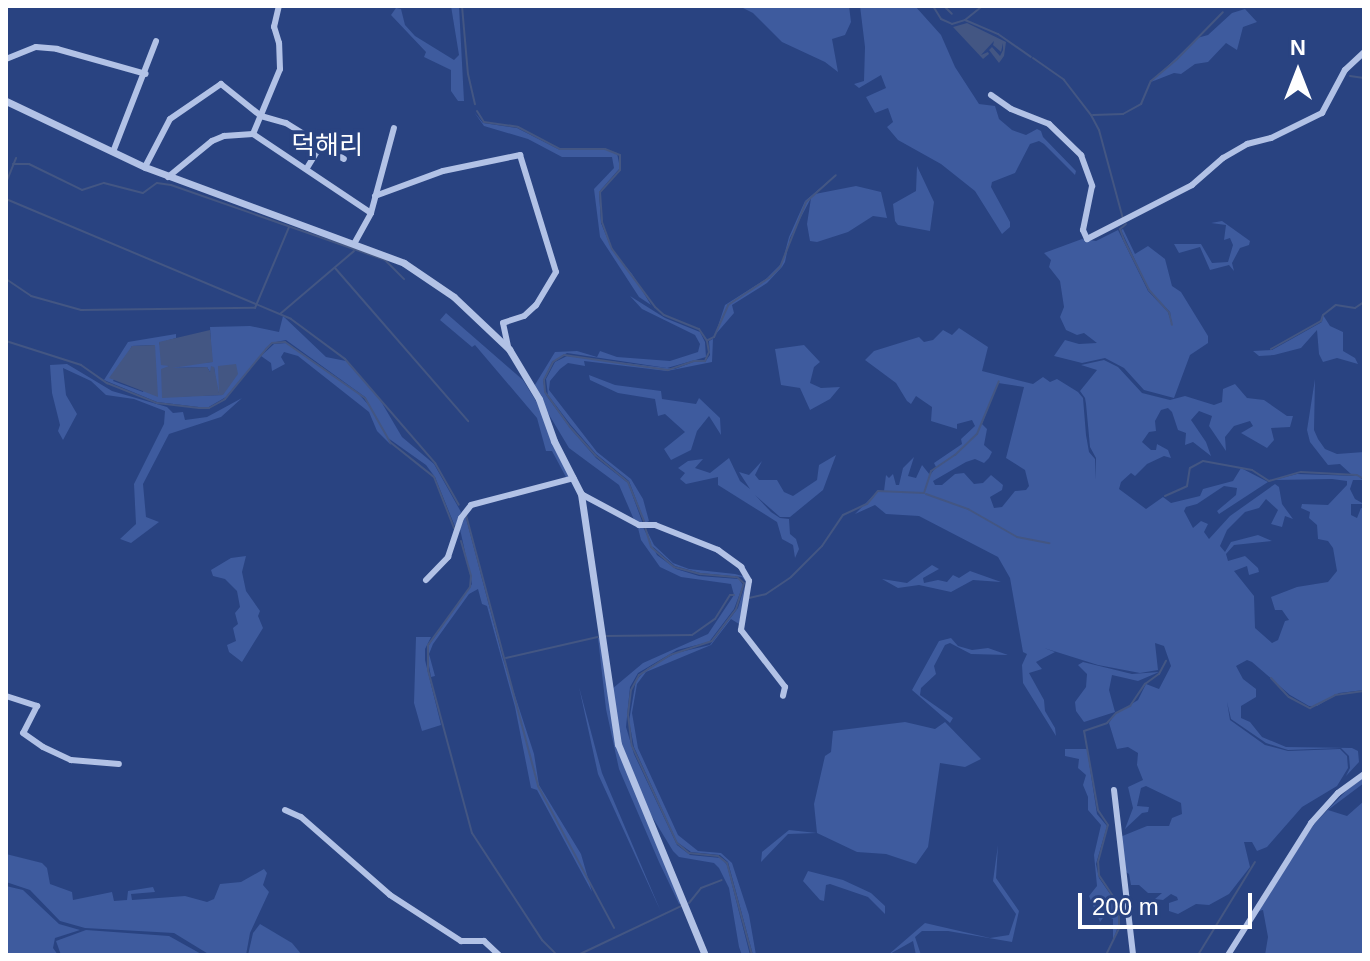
<!DOCTYPE html>
<html>
<head>
<meta charset="utf-8">
<style>
	body { margin:0 }
	#map { position:relative; width:1370px; height:961px; overflow:hidden; background:#294381; font-family:Helvetica,"Noto Sans KR",sans-serif }
	div>[style] { position:absolute }
	.green>* { inset:0; background:#3e5b9e }
	.water>* { inset:0; background:#435683 }
	.stream>* { height:2px; margin:-1px; padding:0 1px; transform-origin:1px; border-radius:1px; background:#435683 }
	.minor>* { height:6px; margin:-3px; padding:0 3px; transform-origin:3px; border-radius:3px; background:#b2c2e6 }
	.tertiary>* { height:7px; margin:-3.5px; padding:0 3.5px; transform-origin:3.5px; border-radius:3.5px; background:#b2c2e6 }
	span { translate:-50% -50%; white-space:nowrap; text-align:center; line-height:1.15; -webkit-text-stroke:8px #294381; paint-order:stroke }
	.quarter-label { font-size:26px; color:#fff }
	.frame { position:absolute; inset:0; border:8px solid #fff; pointer-events:none }
	.north { position:absolute; left:1258px; top:32px; width:80px; height:80px; -webkit-text-stroke:6px #294381; paint-order:stroke; rotate:0deg; font-size:22px; font-weight:700; line-height:32px; text-align:center; color:#fff }
	.north::after { content:''; display:block; margin:auto; width:28px; height:36px; background:#fff; clip-path:polygon(50% 0,100% 100%,50% 72%,0 100%) }
	.scale { position:absolute; left:1078px; top:893px; width:174px; height:36px; box-sizing:border-box; border:4px solid #fff; border-top:0; padding-left:10px; font-size:24px; line-height:28px; white-space:nowrap; color:#fff; -webkit-text-stroke:6px #294381; paint-order:stroke }
</style>
</head>
<body>
<div id="map">
	<div class="green">
		<i style="clip-path:polygon(451px 6px,459px 6px,464px 101px,458px 101px,451px 91px,451px 70px,424px 57px,426px 52px,391px 15px,396px 8px,401px 9px,405px 25px,415px 36px,454px 60px,459px 55px)"></i>
		<i style="clip-path:polygon(739px 6px,849px 6px,851px 22px,845px 35px,832px 39px,838px 72px,825px 62px,782px 42px,753px 13px)"></i>
		<i style="clip-path:polygon(860px 6px,915px 6px,941px 35px,955px 67px,979px 104px,995px 106px,999px 119px,1012px 130px,1026px 135px,1037px 129px,1041px 131px,1043px 137px,1076px 171px,1075px 175px,1044px 144px,1039px 141px,1030px 144px,1015px 173px,992px 182px,991px 187px,1010px 222px,1010px 227px,1002px 234px,975px 191px,941px 164px,898px 140px,887px 127px,893px 122px,888px 108px,875px 113px,866px 97px,886px 88px,881px 75px,859px 88px,854px 84px,864px 81px,865px 47px)"></i>
		<i style="clip-path:polygon(1245px 9px,1257px 22px,1243px 27px,1237px 50px,1226px 43px,1208px 62px,1195px 64px,1181px 74px,1174px 73px,1151px 82px,1197px 38px,1208px 35px,1232px 13px)"></i>
		<i style="clip-path:polygon(474px 112px,483px 123px,517px 128px,560px 150px,607px 150px,617px 153px,620px 168px,599px 192px,601px 223px,612px 250px,632px 274px,651px 305px,639px 297px,600px 237px,594px 189px,614px 168px,612px 157px,562px 157px,528px 139px,484px 126px)"></i>
		<i style="clip-path:polygon(917px 166px,934px 202px,930px 231px,898px 225px,895px 221px,893px 204px,916px 191px)"></i>
		<i style="clip-path:polygon(838px 173px,815px 194px,856px 186px,881px 192px,887px 218px,873px 216px,848px 232px,817px 242px,810px 241px,807px 224px,811px 198px,790px 238px,785px 262px,782px 267px,767px 283px,732px 305px,734px 313px,715px 335px,725px 305px,766px 279px,782px 263px,789px 237px,805px 201px)"></i>
		<i style="clip-path:polygon(1222px 221px,1250px 241px,1249px 245px,1240px 248px,1232px 263px,1234px 271px,1229px 265px,1210px 270px,1200px 247px,1179px 253px,1174px 244px,1201px 244px,1212px 263px,1228px 262px,1233px 245px,1230px 238px,1224px 240px,1226px 225px,1211px 223px)"></i>
		<i style="clip-path:polygon(1123px 229px,1135px 254px,1148px 246px,1165px 259px,1172px 286px,1181px 292px,1208px 336px,1208px 343px,1190px 355px,1174px 398px,1144px 390px,1124px 368px,1105px 358px,1082px 363px,1054px 356px,1065px 340px,1079px 344px,1097px 343px,1084px 333px,1077px 335px,1066px 330px,1060px 317px,1064px 307px,1060px 281px,1049px 267px,1051px 260px,1044px 253px,1082px 239px,1096px 241px,1118px 230px,1148px 291px,1168px 312px,1172px 325px,1170px 312px,1149px 290px,1121px 230px)"></i>
		<i style="clip-path:polygon(630px 296px,665px 318px,700px 332px,705px 342px,706px 357px,667px 368px,567px 353px,552px 362px,543px 381px,546px 395px,570px 428px,596px 458px,628px 483px,643px 524px,635px 522px,619px 485px,569px 448px,533px 388px,555px 352px,577px 351px,597px 357px,600px 351px,617px 357px,670px 361px,698px 352px,700px 344px,695px 335px,642px 309px)"></i>
		<i style="clip-path:polygon(446px 313px,523px 380px,539px 406px,571px 477px,567px 479px,552px 451px,546px 451px,537px 418px,475px 345px,472px 347px,440px 320px)"></i>
		<i style="clip-path:polygon(1323px 315px,1330px 326px,1343px 332px,1343px 351px,1355px 358px,1358px 364px,1337px 358px,1323px 362px,1319px 354px,1317px 330px,1301px 348px,1274px 355px,1259px 356px,1253px 351px,1272px 350px,1322px 322px)"></i>
		<i style="clip-path:polygon(evenodd,283px 316px,326px 357px,346px 361px,379px 398px,402px 437px,434px 464px,461px 512px,456px 529px,435px 477px,426px 465px,388px 438px,365px 397px,286px 340px,271px 343px,226px 397px,207px 408px,157px 402px,104px 380px,128px 342px,176px 334px,176px 338px,159px 343px,169px 365px,162px 397px,223px 395px,222px 389px,217px 393px,214px 367px,210px 372px,207px 367px,172px 368px,172px 365px,212px 362px,210px 327px,250px 326px,279px 332px,283px 316px,154px 345px,143px 392px,113px 381px,132px 346px,154px 345px)"></i>
		<i style="clip-path:polygon(evenodd,959px 328px,988px 347px,982px 371px,1033px 384px,1043px 377px,1050px 382px,1057px 379px,1078px 392px,1083px 398px,1086px 435px,1089px 452px,1095px 459px,1096px 480px,1096px 458px,1090px 447px,1086px 404px,1085px 398px,1080px 391px,1097px 370px,1081px 365px,1104px 360px,1118px 367px,1142px 393px,1170px 400px,1185px 396px,1214px 405px,1222px 402px,1223px 389px,1235px 384px,1247px 398px,1264px 400px,1287px 416px,1293px 416px,1290px 427px,1271px 428px,1274px 440px,1267px 448px,1241px 433px,1253px 426px,1250px 421px,1234px 426px,1225px 437px,1226px 451px,1209px 426px,1212px 416px,1199px 411px,1191px 420px,1206px 442px,1211px 456px,1193px 442px,1185px 445px,1186px 433px,1178px 430px,1172px 412px,1168px 408px,1161px 410px,1155px 421px,1156px 431px,1149px 432px,1142px 442px,1151px 450px,1156px 450px,1157px 444px,1168px 450px,1171px 458px,1164px 456px,1147px 464px,1135px 476px,1131px 473px,1121px 482px,1119px 489px,1146px 509px,1163px 497px,1171px 503px,1200px 496px,1203px 489px,1233px 481px,1241px 468px,1268px 482px,1219px 514px,1217px 511px,1236px 495px,1237px 488px,1224px 486px,1197px 504px,1186px 507px,1184px 511px,1193px 528px,1201px 521px,1208px 524px,1204px 532px,1209px 539px,1230px 516px,1275px 484px,1279px 487px,1282px 504px,1293px 519px,1285px 516px,1282px 527px,1271px 524px,1278px 510px,1266px 499px,1259px 508px,1245px 512px,1227px 530px,1220px 546px,1225px 552px,1231px 542px,1258px 535px,1272px 541px,1234px 545px,1226px 554px,1228px 561px,1245px 556px,1258px 568px,1259px 572px,1249px 575px,1247px 566px,1234px 571px,1254px 596px,1255px 628px,1272px 643px,1278px 640px,1285px 621px,1289px 620px,1282px 610px,1275px 610px,1271px 597px,1297px 587px,1328px 582px,1337px 571px,1333px 548px,1328px 541px,1318px 539px,1317px 525px,1309px 518px,1310px 512px,1301px 508px,1302px 504px,1328px 505px,1347px 485px,1347px 481px,1332px 479px,1274px 480px,1297px 474px,1358px 476px,1363px 480px,1353px 480px,1350px 489px,1355px 499px,1364px 504px,1351px 504px,1351px 515px,1357px 518px,1361px 508px,1364px 509px,1364px 690px,1339px 693px,1317px 706px,1309px 706px,1290px 695px,1252px 662px,1247px 660px,1236px 666px,1243px 679px,1256px 689px,1256px 697px,1241px 706px,1241px 718px,1250px 722px,1262px 737px,1286px 747px,1352px 748px,1358px 751px,1359px 762px,1346px 776px,1350px 768px,1349px 756px,1341px 748px,1288px 750px,1266px 743px,1231px 719px,1227px 702px,1230px 720px,1265px 745px,1288px 751px,1340px 749px,1347px 756px,1348px 768px,1337px 786px,1302px 807px,1267px 847px,1257px 851px,1252px 842px,1244px 842px,1250px 867px,1229px 894px,1209px 905px,1196px 904px,1178px 914px,1169px 911px,1169px 903px,1178px 900px,1177px 897px,1171px 894px,1163px 900px,1155px 899px,1162px 893px,1148px 893px,1139px 885px,1131px 885px,1129px 874px,1123px 870px,1120px 837px,1147px 826px,1169px 826px,1172px 818px,1182px 814px,1181px 803px,1146px 786px,1141px 788px,1137px 806px,1149px 807px,1148px 812px,1142px 813px,1125px 829px,1133px 808px,1128px 787px,1143px 780px,1137px 765px,1138px 753px,1128px 747px,1117px 749px,1109px 723px,1114px 715px,1138px 700px,1146px 684px,1159px 689px,1171px 666px,1164px 646px,1155px 643px,1158px 670px,1140px 673px,1098px 665px,1044px 648px,1055px 652px,1036px 662px,1042px 669px,1029px 673px,1044px 700px,1045px 711px,1055px 728px,1056px 736px,1023px 683px,1022px 665px,1027px 654px,1023px 652px,1010px 578px,998px 557px,919px 516px,886px 514px,875px 505px,855px 514px,877px 492px,884px 491px,886px 475px,889px 478px,893px 474px,896px 485px,899px 485px,903px 468px,914px 457px,908px 476px,916px 478px,922px 465px,930px 475px,936px 467px,934px 463px,962px 444px,961px 439px,975px 426px,972px 420px,957px 424px,957px 429px,931px 421px,932px 407px,916px 396px,911px 404px,907px 401px,896px 383px,865px 360px,874px 351px,919px 337px,924px 342px,933px 340px,943px 330px,952px 335px,959px 328px,998px 383px,1024px 387px,1006px 458px,1025px 470px,1029px 486px,1026px 490px,1015px 491px,1002px 507px,994px 508px,990px 497px,1002px 490px,1003px 485px,991px 475px,983px 483px,974px 484px,964px 473px,955px 474px,942px 485px,935px 485px,933px 481px,966px 462px,975px 459px,984px 463px,989px 458px,992px 452px,984px 445px,987px 429px,982px 424px,998px 383px)"></i>
		<i style="clip-path:polygon(713px 339px,712px 362px,667px 371px,584px 361px,585px 366px,568px 363px,560px 369px,550px 381px,549px 390px,597px 452px,631px 479px,643px 499px,649px 521px,645px 523px,629px 481px,596px 454px,570px 424px,548px 395px,546px 379px,555px 362px,567px 356px,675px 369px,693px 362px,705px 362px,710px 355px,709px 341px)"></i>
		<i style="clip-path:polygon(286px 343px,356px 391px,373px 410px,391px 445px,377px 431px,369px 412px,298px 356px,284px 352px,281px 357px,285px 364px,272px 371px,271px 363px,261px 356px,274px 344px)"></i>
		<i style="clip-path:polygon(804px 345px,820px 362px,814px 367px,810px 383px,821px 388px,840px 387px,830px 399px,810px 410px,800px 388px,781px 385px,775px 349px)"></i>
		<i style="clip-path:polygon(67px 364px,112px 391px,167px 407px,173px 413px,183px 412px,185px 420px,207px 417px,242px 398px,221px 417px,169px 434px,143px 484px,146px 517px,159px 522px,131px 543px,120px 539px,136px 524px,134px 484px,164px 424px,165px 411px,134px 399px,106px 395px,91px 381px,63px 368px,66px 395px,77px 414px,63px 440px,58px 431px,60px 425px,52px 393px,50px 365px)"></i>
		<i style="clip-path:polygon(589px 375px,615px 385px,661px 391px,662px 399px,696px 404px,699px 398px,720px 418px,721px 435px,709px 416px,697px 431px,691px 450px,671px 460px,664px 449px,685px 432px,665px 414px,658px 416px,655px 399px,618px 393px,590px 380px)"></i>
		<i style="clip-path:polygon(1315px 379px,1314px 430px,1318px 439px,1325px 449px,1337px 454px,1364px 452px,1364px 478px,1352px 475px,1340px 464px,1328px 465px,1310px 442px,1307px 430px)"></i>
		<i style="clip-path:polygon(836px 455px,823px 490px,790px 517px,780px 517px,755px 495px,771px 512px,780px 518px,789px 519px,790px 534px,796px 539px,799px 549px,795px 558px,793px 545px,782px 539px,777px 522px,718px 485px,718px 477px,686px 484px,680px 479px,685px 473px,678px 468px,688px 461px,703px 459px,695px 468px,710px 473px,729px 458px,740px 481px,750px 489px,739px 472px,749px 475px,762px 461px,755px 475px,759px 480px,777px 480px,784px 492px,793px 496px,817px 480px,819px 465px)"></i>
		<i style="clip-path:polygon(465px 514px,503px 659px,534px 754px,539px 785px,581px 854px,592px 892px,537px 790px,531px 788px,515px 707px,487px 606px,482px 604px,478px 589px,469px 594px,433px 644px,429px 654px,435px 676px,431px 677px,427px 655px,429px 645px,472px 584px,460px 529px)"></i>
		<i style="clip-path:polygon(643px 527px,657px 555px,676px 569px,699px 576px,739px 579px,743px 585px,734px 609px,709px 642px,677px 650px,638px 673px,630px 687px,626px 727px,634px 754px,677px 845px,690px 855px,721px 858px,727px 865px,750px 955px,742px 955px,739px 947px,729px 888px,719px 868px,714px 863px,679px 857px,673px 851px,648px 810px,620px 742px,612px 689px,643px 663px,708px 634px,734px 595px,731px 584px,681px 577px,660px 567px,641px 540px,638px 528px)"></i>
		<i style="clip-path:polygon(645px 527px,654px 545px,673px 563px,689px 569px,735px 574px,746px 577px,745px 594px,739px 624px,731px 619px,711px 645px,646px 672px,637px 684px,632px 713px,638px 748px,678px 835px,698px 851px,721px 853px,732px 863px,749px 915px,756px 955px,753px 955px,728px 862px,720px 855px,691px 852px,677px 842px,634px 747px,629px 721px,636px 680px,648px 668px,676px 653px,710px 645px,738px 608px,746px 582px,742px 577px,700px 573px,675px 566px,652px 546px)"></i>
		<i style="clip-path:polygon(246px 556px,242px 572px,246px 591px,260px 611px,258px 616px,263px 628px,242px 662px,229px 652px,227px 645px,236px 641px,233px 628px,238px 624px,235px 613px,240px 607px,237px 591px,225px 579px,213px 576px,211px 570px,231px 558px)"></i>
		<i style="clip-path:polygon(932px 565px,939px 569px,923px 578px,924px 583px,938px 580px,947px 582px,953px 575px,959px 578px,970px 571px,1001px 582px,973px 580px,951px 592px,919px 585px,898px 588px,882px 579px,907px 583px)"></i>
		<i style="clip-path:polygon(416px 637px,431px 637px,425px 649px,425px 660px,441px 725px,422px 731px,414px 703px)"></i>
		<i style="clip-path:polygon(598px 638px,601px 638px,614px 735px,682px 903px,679px 904px,659px 862px,619px 769px,606px 709px)"></i>
		<i style="clip-path:polygon(951px 638px,958px 646px,972px 650px,988px 648px,1008px 655px,971px 654px,950px 643px,945px 645px,934px 666px,936px 674px,921px 688px,920px 695px,953px 718px,950px 723px,912px 690px,939px 641px)"></i>
		<i style="clip-path:polygon(1083px 662px,1132px 674px,1159px 672px,1138px 681px,1112px 675px,1109px 690px,1115px 712px,1084px 722px,1076px 711px,1075px 702px,1086px 687px,1087px 674px,1078px 665px)"></i>
		<i style="clip-path:polygon(579px 687px,602px 773px,661px 912px,598px 774px)"></i>
		<i style="clip-path:polygon(905px 722px,935px 729px,945px 722px,981px 759px,965px 767px,940px 763px,928px 847px,916px 864px,886px 854px,857px 852px,817px 833px,788px 834px,761px 862px,762px 852px,789px 830px,817px 833px,814px 804px,825px 756px,831px 752px,833px 731px)"></i>
		<i style="clip-path:polygon(1065px 749px,1087px 749px,1097px 814px,1107px 826px,1096px 864px,1099px 878px,1117px 904px,1119px 923px,1113px 941px,1113px 919px,1105px 915px,1100px 922px,1089px 896px,1097px 886px,1094px 855px,1101px 825px,1088px 810px,1088px 797px,1083px 785px,1086px 775px,1078px 768px,1079px 759px,1065px 756px)"></i>
		<i style="clip-path:polygon(1364px 777px,1364px 783px,1328px 810px,1347px 816px,1364px 801px,1364px 955px,1265px 955px,1268px 937px,1263px 910px,1259px 911px,1313px 825px,1347px 790px)"></i>
		<i style="clip-path:polygon(998px 845px,996px 878px,1019px 911px,1012px 942px,948px 931px,922px 931px,915px 937px,921px 955px,916px 955px,913px 941px,888px 955px,925px 923px,990px 938px,1009px 935px,1016px 914px,993px 881px)"></i>
		<i style="clip-path:polygon(6px 854px,42px 863px,47px 868px,50px 884px,72px 892px,73px 900px,112px 892px,114px 901px,127px 900px,128px 891px,153px 887px,155px 892px,131px 894px,132px 900px,185px 896px,207px 902px,214px 899px,220px 884px,241px 882px,264px 869px,267px 873px,263px 885px,269px 892px,250px 933px,246px 955px,210px 955px,174px 933px,85px 928px,60px 921px,30px 890px,6px 882px)"></i>
		<i style="clip-path:polygon(808px 871px,843px 880px,871px 893px,885px 906px,885px 914px,868px 897px,830px 884px,826px 885px,824px 901px,820px 900px,803px 881px)"></i>
		<i style="clip-path:polygon(6px 886px,23px 890px,59px 924px,80px 930px,55px 938px,53px 948px,58px 955px,6px 955px)"></i>
		<i style="clip-path:polygon(260px 924px,292px 943px,302px 955px,248px 955px,253px 933px)"></i>
		<i style="clip-path:polygon(86px 930px,169px 936px,203px 955px,61px 955px,56px 941px)"></i>
	</div>
	<div class="water">
		<i style="clip-path:polygon(967px 23px,1006px 42px,1004px 56px,999px 63px,989px 50px,992px 47px,1000px 56px,1003px 50px,1003px 43px,1001px 52px,993px 45px,994px 41px,981px 55px,988px 52px,989px 54px,983px 59px,953px 27px)"></i>
		<i style="clip-path:polygon(210px 330px,213px 362px,172px 368px,207px 367px,210px 372px,211px 366px,214px 367px,219px 393px,218px 366px,236px 364px,238px 374px,223px 395px,162px 398px,161px 369px,169px 366px,161px 365px,159px 342px)"></i>
		<i style="clip-path:polygon(155px 345px,158px 397px,109px 378px,132px 346px)"></i>
	</div>
	<div class="stream">
		<i style="left:462px;top:6px;width:68px;rotate:85deg"></i>
		<i style="left:468px;top:74px;width:31px;rotate:77deg"></i>
		<i style="left:933px;top:6px;width:15px;rotate:58deg"></i>
		<i style="left:941px;top:19px;width:12px;rotate:24deg"></i>
		<i style="left:952px;top:24px;width:14px;rotate:-17deg"></i>
		<i style="left:965px;top:20px;width:22px;rotate:-39deg"></i>
		<i style="left:944px;top:6px;width:11px;rotate:45deg"></i>
		<i style="left:965px;top:20px;width:36px;rotate:23deg"></i>
		<i style="left:998px;top:34px;width:40px;rotate:34.9deg"></i>
		<i style="left:1033px;top:58px;width:38px;rotate:35deg"></i>
		<i style="left:1064px;top:80px;width:44px;rotate:52.4deg"></i>
		<i style="left:1091px;top:115px;width:17px;rotate:62deg"></i>
		<i style="left:1099px;top:130px;width:92px;rotate:74.9deg"></i>
		<i style="left:1350px;top:76px;width:14px;rotate:8deg"></i>
		<i style="left:477px;top:111px;width:13px;rotate:58deg"></i>
		<i style="left:484px;top:122px;width:34px;rotate:8deg"></i>
		<i style="left:518px;top:127px;width:47px;rotate:27.6deg"></i>
		<i style="left:560px;top:149px;width:45px"></i>
		<i style="left:605px;top:149px;width:16px;rotate:22deg"></i>
		<i style="left:620px;top:155px;width:15px;rotate:90deg"></i>
		<i style="left:620px;top:170px;width:30px;rotate:132deg"></i>
		<i style="left:600px;top:192px;width:30px;rotate:86deg"></i>
		<i style="left:602px;top:222px;width:29px;rotate:70deg"></i>
		<i style="left:612px;top:249px;width:72px;rotate:53.4deg"></i>
		<i style="left:655px;top:307px;width:12px;rotate:42deg"></i>
		<i style="left:664px;top:315px;width:38px;rotate:22deg"></i>
		<i style="left:699px;top:329px;width:14px;rotate:56deg"></i>
		<i style="left:707px;top:341px;width:11px;rotate:80deg"></i>
		<i style="left:709px;top:352px;width:10px;rotate:114deg"></i>
		<i style="left:705px;top:361px;width:11px;rotate:180deg"></i>
		<i style="left:694px;top:361px;width:28px;rotate:161deg"></i>
		<i style="left:668px;top:370px;width:105px;rotate:-171.8deg"></i>
		<i style="left:564px;top:355px;width:13px;rotate:148deg"></i>
		<i style="left:553px;top:362px;width:20px;rotate:117deg"></i>
		<i style="left:544px;top:380px;width:12px;rotate:85deg"></i>
		<i style="left:545px;top:392px;width:43px;rotate:54.5deg"></i>
		<i style="left:570px;top:427px;width:38px;rotate:48deg"></i>
		<i style="left:595px;top:455px;width:43px;rotate:39.3deg"></i>
		<i style="left:628px;top:482px;width:42px;rotate:67.7deg"></i>
		<i style="left:1093px;top:115px;width:30px;rotate:-2deg"></i>
		<i style="left:1123px;top:114px;width:21px;rotate:-29deg"></i>
		<i style="left:1141px;top:104px;width:25px;rotate:-67deg"></i>
		<i style="left:1151px;top:81px;width:35px;rotate:-40deg"></i>
		<i style="left:1178px;top:58px;width:64px;rotate:-45.6deg"></i>
		<i style="left:13px;top:164px;width:16px"></i>
		<i style="left:29px;top:164px;width:59px;rotate:26.1deg"></i>
		<i style="left:82px;top:190px;width:23px;rotate:-18deg"></i>
		<i style="left:104px;top:183px;width:40px;rotate:14.4deg"></i>
		<i style="left:143px;top:193px;width:17px;rotate:-36deg"></i>
		<i style="left:157px;top:183px;width:14px;rotate:8deg"></i>
		<i style="left:171px;top:185px;width:227px;rotate:19.3deg"></i>
		<i style="left:385px;top:260px;width:27px;rotate:45deg"></i>
		<i style="left:6px;top:183px;width:27px;rotate:-68deg"></i>
		<i style="left:6px;top:199px;width:309px;rotate:22.8deg"></i>
		<i style="left:291px;top:319px;width:67px;rotate:36.5deg"></i>
		<i style="left:345px;top:359px;width:138px;rotate:49.1deg"></i>
		<i style="left:435px;top:463px;width:48px;rotate:60.3deg"></i>
		<i style="left:1126px;top:224px;width:8px;rotate:140deg"></i>
		<i style="left:1120px;top:229px;width:12px;rotate:70deg"></i>
		<i style="left:1124px;top:240px;width:56px;rotate:63.4deg"></i>
		<i style="left:1149px;top:290px;width:30px;rotate:48deg"></i>
		<i style="left:1169px;top:312px;width:13px;rotate:77deg"></i>
		<i style="left:335px;top:268px;width:203px;rotate:49deg"></i>
		<i style="left:6px;top:279px;width:30px;rotate:34deg"></i>
		<i style="left:31px;top:296px;width:52px;rotate:15.6deg"></i>
		<i style="left:81px;top:310px;width:174px;rotate:-0.7deg"></i>
		<i style="left:255px;top:308px;width:88px;rotate:-67.2deg"></i>
		<i style="left:280px;top:314px;width:97px;rotate:-40.4deg"></i>
		<i style="left:708px;top:340px;width:7px;rotate:-27deg"></i>
		<i style="left:714px;top:337px;width:35px;rotate:-66deg"></i>
		<i style="left:728px;top:305px;width:49px;rotate:-33.4deg"></i>
		<i style="left:769px;top:278px;width:16px;rotate:-45deg"></i>
		<i style="left:780px;top:267px;width:70px;rotate:-68.2deg"></i>
		<i style="left:806px;top:202px;width:40px;rotate:-42deg"></i>
		<i style="left:6px;top:341px;width:79px;rotate:17.7deg"></i>
		<i style="left:81px;top:365px;width:32px;rotate:35deg"></i>
		<i style="left:107px;top:383px;width:54px;rotate:21.8deg"></i>
		<i style="left:157px;top:403px;width:42px;rotate:6.8deg"></i>
		<i style="left:199px;top:408px;width:10px"></i>
		<i style="left:209px;top:408px;width:18px;rotate:-29deg"></i>
		<i style="left:225px;top:399px;width:65px;rotate:-50.6deg"></i>
		<i style="left:266px;top:349px;width:8px;rotate:-45deg"></i>
		<i style="left:272px;top:343px;width:13px;rotate:-4deg"></i>
		<i style="left:285px;top:342px;width:98px;rotate:35deg"></i>
		<i style="left:365px;top:398px;width:51px;rotate:60.4deg"></i>
		<i style="left:390px;top:442px;width:56px;rotate:38.5deg"></i>
		<i style="left:434px;top:477px;width:55px;rotate:68.6deg"></i>
		<i style="left:1271px;top:349px;width:57px;rotate:-29.2deg"></i>
		<i style="left:1321px;top:321px;width:6px;rotate:-72deg"></i>
		<i style="left:1323px;top:315px;width:16px;rotate:-38deg"></i>
		<i style="left:1336px;top:305px;width:19px;rotate:9deg"></i>
		<i style="left:1355px;top:308px;width:11px;rotate:-34deg"></i>
		<i style="left:926px;top:494px;width:45px;rotate:19.7deg"></i>
		<i style="left:968px;top:509px;width:56px;rotate:29.7deg"></i>
		<i style="left:1017px;top:537px;width:33px;rotate:11deg"></i>
		<i style="left:1165px;top:496px;width:24px;rotate:-24deg"></i>
		<i style="left:1187px;top:486px;width:18px;rotate:-81deg"></i>
		<i style="left:1190px;top:468px;width:15px;rotate:-28deg"></i>
		<i style="left:1203px;top:461px;width:50px;rotate:10.4deg"></i>
		<i style="left:1252px;top:470px;width:20px;rotate:33deg"></i>
		<i style="left:1269px;top:481px;width:33px;rotate:-16deg"></i>
		<i style="left:1301px;top:472px;width:56px;rotate:3.1deg"></i>
		<i style="left:1357px;top:475px;width:8px;rotate:30deg"></i>
		<i style="left:466px;top:515px;width:280px;rotate:75.1deg"></i>
		<i style="left:538px;top:786px;width:161px;rotate:61.8deg"></i>
		<i style="left:645px;top:527px;width:21px;rotate:73deg"></i>
		<i style="left:651px;top:547px;width:30px;rotate:41deg"></i>
		<i style="left:674px;top:567px;width:28px;rotate:15deg"></i>
		<i style="left:701px;top:574px;width:36px;rotate:5deg"></i>
		<i style="left:737px;top:577px;width:9px;rotate:41deg"></i>
		<i style="left:744px;top:583px;width:27px;rotate:107deg"></i>
		<i style="left:736px;top:609px;width:40px;rotate:127deg"></i>
		<i style="left:712px;top:641px;width:44px;rotate:161.6deg"></i>
		<i style="left:670px;top:655px;width:37px;rotate:147deg"></i>
		<i style="left:639px;top:675px;width:17px;rotate:118deg"></i>
		<i style="left:631px;top:690px;width:25px;rotate:97deg"></i>
		<i style="left:628px;top:715px;width:31px;rotate:83deg"></i>
		<i style="left:632px;top:746px;width:107px;rotate:65.1deg"></i>
		<i style="left:677px;top:843px;width:16px;rotate:40deg"></i>
		<i style="left:689px;top:853px;width:29px;rotate:6deg"></i>
		<i style="left:718px;top:856px;width:11px;rotate:38deg"></i>
		<i style="left:727px;top:863px;width:95px;rotate:74.8deg"></i>
		<i style="left:461px;top:541px;width:36px;rotate:74deg"></i>
		<i style="left:471px;top:576px;width:11px;rotate:95deg"></i>
		<i style="left:470px;top:587px;width:72px;rotate:125.9deg"></i>
		<i style="left:428px;top:645px;width:25px;rotate:90deg"></i>
		<i style="left:428px;top:670px;width:169px;rotate:74.9deg"></i>
		<i style="left:472px;top:833px;width:128px;rotate:56.8deg"></i>
		<i style="left:542px;top:940px;width:21px;rotate:45deg"></i>
		<i style="left:749px;top:598px;width:17px;rotate:-13deg"></i>
		<i style="left:766px;top:594px;width:30px;rotate:-34deg"></i>
		<i style="left:791px;top:577px;width:44px;rotate:-45deg"></i>
		<i style="left:822px;top:546px;width:37px;rotate:-56deg"></i>
		<i style="left:843px;top:515px;width:26px;rotate:-25deg"></i>
		<i style="left:867px;top:504px;width:17px;rotate:-50deg"></i>
		<i style="left:878px;top:491px;width:46px;rotate:2.5deg"></i>
		<i style="left:924px;top:493px;width:23px;rotate:-72deg"></i>
		<i style="left:931px;top:471px;width:29px;rotate:-34deg"></i>
		<i style="left:955px;top:455px;width:30px;rotate:-44deg"></i>
		<i style="left:977px;top:434px;width:57px;rotate:-67.5deg"></i>
		<i style="left:606px;top:636px;width:86px;rotate:-0.7deg"></i>
		<i style="left:692px;top:635px;width:28px;rotate:-35deg"></i>
		<i style="left:715px;top:619px;width:28px;rotate:-58deg"></i>
		<i style="left:730px;top:595px;width:4px"></i>
		<i style="left:506px;top:658px;width:94px;rotate:-12.9deg"></i>
		<i style="left:1271px;top:678px;width:26px;rotate:47deg"></i>
		<i style="left:1289px;top:697px;width:24px;rotate:28deg"></i>
		<i style="left:1310px;top:708px;width:28px;rotate:-27deg"></i>
		<i style="left:1335px;top:695px;width:29px;rotate:-8deg"></i>
		<i style="left:689px;top:903px;width:19px;rotate:-51deg"></i>
		<i style="left:701px;top:888px;width:22px;rotate:-21deg"></i>
		<i style="left:578px;top:955px;width:114px;rotate:-25.4deg"></i>
		<i style="left:1106px;top:955px;width:30px;rotate:-64deg"></i>
		<i style="left:1119px;top:928px;width:23px;rotate:-90deg"></i>
		<i style="left:1119px;top:905px;width:36px;rotate:-124deg"></i>
		<i style="left:1099px;top:875px;width:13px;rotate:-94deg"></i>
		<i style="left:1098px;top:862px;width:38px;rotate:-75deg"></i>
		<i style="left:1108px;top:825px;width:18px;rotate:-124deg"></i>
		<i style="left:1098px;top:810px;width:80px;rotate:-100deg"></i>
		<i style="left:1084px;top:731px;width:24px;rotate:-19deg"></i>
		<i style="left:1107px;top:723px;width:13px;rotate:-48deg"></i>
		<i style="left:1116px;top:713px;width:16px;rotate:-27deg"></i>
		<i style="left:1130px;top:706px;width:27px;rotate:-56deg"></i>
		<i style="left:1145px;top:684px;width:17px;rotate:-36deg"></i>
		<i style="left:1159px;top:674px;width:15px;rotate:-62deg"></i>
		<i style="left:1198px;top:955px;width:109px;rotate:-58.5deg"></i>
	</div>
	<div class="minor">
		<i style="left:6px;top:59px;width:32px;rotate:-22deg"></i>
		<i style="left:36px;top:47px;width:21px;rotate:5deg"></i>
		<i style="left:57px;top:49px;width:92px;rotate:15.7deg"></i>
		<i style="left:991px;top:95px;width:24px;rotate:35deg"></i>
		<i style="left:1011px;top:109px;width:41px;rotate:21.5deg"></i>
		<i style="left:1049px;top:124px;width:45px;rotate:44.1deg"></i>
		<i style="left:1081px;top:155px;width:33px;rotate:70deg"></i>
		<i style="left:1092px;top:186px;width:45px;rotate:101.6deg"></i>
		<i style="left:1083px;top:230px;width:10px;rotate:66deg"></i>
		<i style="left:1087px;top:239px;width:118px;rotate:-27.2deg"></i>
		<i style="left:1192px;top:185px;width:41px;rotate:-41.1deg"></i>
		<i style="left:1223px;top:158px;width:28px;rotate:-30deg"></i>
		<i style="left:1247px;top:144px;width:25px;rotate:-14deg"></i>
		<i style="left:1271px;top:138px;width:57px;rotate:-26.1deg"></i>
		<i style="left:1322px;top:113px;width:49px;rotate:-61.9deg"></i>
		<i style="left:1345px;top:70px;width:26px;rotate:-43deg"></i>
		<i style="left:253px;top:134px;width:70px;rotate:-67.4deg"></i>
		<i style="left:280px;top:69px;width:26px;rotate:-92deg"></i>
		<i style="left:279px;top:43px;width:17px;rotate:-107deg"></i>
		<i style="left:274px;top:27px;width:22px;rotate:-77deg"></i>
		<i style="left:113px;top:152px;width:119px;rotate:-68.8deg"></i>
		<i style="left:145px;top:167px;width:54px;rotate:-62.5deg"></i>
		<i style="left:170px;top:119px;width:62px;rotate:-34.5deg"></i>
		<i style="left:221px;top:84px;width:51px;rotate:38.7deg"></i>
		<i style="left:261px;top:116px;width:26px;rotate:16deg"></i>
		<i style="left:286px;top:123px;width:68px;rotate:31.8deg"></i>
		<i style="left:307px;top:168px;width:27px;rotate:-59deg"></i>
		<i style="left:168px;top:177px;width:57px;rotate:-39.3deg"></i>
		<i style="left:212px;top:141px;width:13px;rotate:-23deg"></i>
		<i style="left:224px;top:136px;width:29px;rotate:-4deg"></i>
		<i style="left:253px;top:134px;width:142px;rotate:33.8deg"></i>
		<i style="left:375px;top:196px;width:72px;rotate:-20.2deg"></i>
		<i style="left:443px;top:171px;width:79px;rotate:-11.7deg"></i>
		<i style="left:520px;top:155px;width:122px;rotate:72.9deg"></i>
		<i style="left:556px;top:272px;width:39px;rotate:121deg"></i>
		<i style="left:536px;top:305px;width:16px;rotate:137deg"></i>
		<i style="left:524px;top:316px;width:22px;rotate:162deg"></i>
		<i style="left:503px;top:323px;width:25px;rotate:78deg"></i>
		<i style="left:354px;top:244px;width:35px;rotate:-61deg"></i>
		<i style="left:371px;top:213px;width:88px;rotate:-74.9deg"></i>
		<i style="left:581px;top:494px;width:66px;rotate:28.1deg"></i>
		<i style="left:639px;top:525px;width:16px"></i>
		<i style="left:655px;top:525px;width:68px;rotate:21.6deg"></i>
		<i style="left:718px;top:550px;width:29px;rotate:36deg"></i>
		<i style="left:741px;top:567px;width:16px;rotate:60deg"></i>
		<i style="left:749px;top:581px;width:50px;rotate:99.3deg"></i>
		<i style="left:741px;top:630px;width:72px;rotate:52.3deg"></i>
		<i style="left:785px;top:687px;width:9px;rotate:103deg"></i>
		<i style="left:426px;top:580px;width:32px;rotate:-46deg"></i>
		<i style="left:448px;top:557px;width:41px;rotate:-71.6deg"></i>
		<i style="left:461px;top:518px;width:16px;rotate:-52deg"></i>
		<i style="left:471px;top:505px;width:106px;rotate:-14.7deg"></i>
		<i style="left:6px;top:696px;width:33px;rotate:18deg"></i>
		<i style="left:37px;top:706px;width:30px;rotate:117deg"></i>
		<i style="left:23px;top:733px;width:24px;rotate:35deg"></i>
		<i style="left:43px;top:747px;width:31px;rotate:25deg"></i>
		<i style="left:71px;top:760px;width:48px;rotate:4.8deg"></i>
		<i style="left:1114px;top:790px;width:166px;rotate:83.4deg"></i>
		<i style="left:285px;top:810px;width:17px;rotate:24deg"></i>
		<i style="left:301px;top:817px;width:118px;rotate:41.2deg"></i>
		<i style="left:390px;top:895px;width:85px;rotate:32.9deg"></i>
		<i style="left:461px;top:941px;width:23px"></i>
		<i style="left:484px;top:941px;width:21px;rotate:43deg"></i>
		<i style="left:1228px;top:955px;width:156px;rotate:-57.8deg"></i>
		<i style="left:1311px;top:823px;width:40px;rotate:-48deg"></i>
		<i style="left:1338px;top:793px;width:32px;rotate:-36deg"></i>
	</div>
	<div class="tertiary">
		<i style="left:6px;top:101px;width:154px;rotate:25.4deg"></i>
		<i style="left:145px;top:167px;width:276px;rotate:20.3deg"></i>
		<i style="left:404px;top:263px;width:60px;rotate:34.2deg"></i>
		<i style="left:454px;top:297px;width:76px;rotate:43.4deg"></i>
		<i style="left:509px;top:349px;width:58px;rotate:59deg"></i>
		<i style="left:539px;top:399px;width:45px;rotate:70.3deg"></i>
		<i style="left:554px;top:441px;width:59px;rotate:63deg"></i>
		<i style="left:581px;top:494px;width:253px;rotate:81.6deg"></i>
		<i style="left:618px;top:744px;width:228px;rotate:67.6deg"></i>
	</div>
	<div class="quarter-label">
		<span style="left:327px;top:146px">덕해리</span>
	</div>
	<div class="frame"></div>
	<div class="north">N</div>
	<div class="scale">200 m</div>
</div>
</body>
</html>
